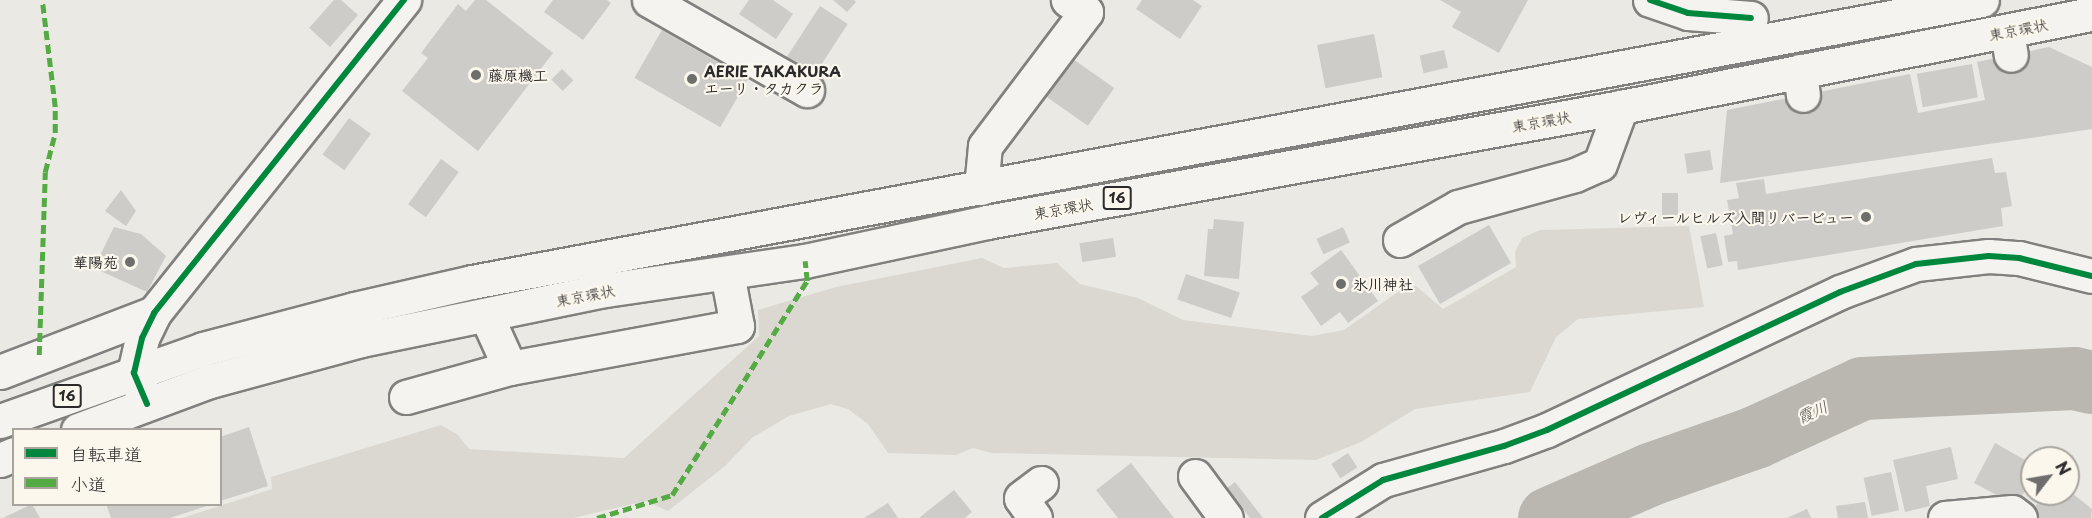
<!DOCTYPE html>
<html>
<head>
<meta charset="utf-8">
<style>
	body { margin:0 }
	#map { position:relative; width:2092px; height:518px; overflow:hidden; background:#eae9e4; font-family:"Playpen Sans","Klee One",sans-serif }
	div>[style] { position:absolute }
	.green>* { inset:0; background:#dbd8d1 }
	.river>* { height:63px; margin:-31.5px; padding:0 31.5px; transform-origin:31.5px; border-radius:31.5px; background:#b9b7b0 }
	.building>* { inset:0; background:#cdccc8; transform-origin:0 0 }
	.roads { filter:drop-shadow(2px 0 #81807e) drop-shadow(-2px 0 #81807e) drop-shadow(0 2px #81807e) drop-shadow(0 -2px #81807e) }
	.minor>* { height:33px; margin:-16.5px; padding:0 16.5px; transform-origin:16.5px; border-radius:16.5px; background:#f4f3ef }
	.highway>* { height:33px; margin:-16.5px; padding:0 16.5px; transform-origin:16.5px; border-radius:16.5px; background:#f4f3ef }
	.quiet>* { height:4.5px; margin-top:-2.25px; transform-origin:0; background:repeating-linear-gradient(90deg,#54ab44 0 9px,transparent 0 13.5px) }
	.cycleway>* { height:6px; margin:-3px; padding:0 3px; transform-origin:3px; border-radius:3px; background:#00873e }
	.dots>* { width:16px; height:16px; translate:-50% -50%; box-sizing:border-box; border:3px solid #fbf7ec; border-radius:50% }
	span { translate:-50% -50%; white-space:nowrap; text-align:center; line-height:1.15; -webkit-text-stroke:4.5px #fbf7ec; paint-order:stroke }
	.shield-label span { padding:2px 4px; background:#fbf7ec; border:2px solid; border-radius:4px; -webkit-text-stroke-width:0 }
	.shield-label { font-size:14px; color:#2b2b2b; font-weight:700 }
	.street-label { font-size:15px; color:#2b2b2b }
	.poi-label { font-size:15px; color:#2b2b2b; font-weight:700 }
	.left { translate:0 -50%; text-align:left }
	.right { translate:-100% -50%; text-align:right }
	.water-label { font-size:16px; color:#555552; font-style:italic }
	.legend { position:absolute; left:12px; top:428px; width:210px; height:78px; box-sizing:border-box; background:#fbf7ec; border:2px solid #a8a59f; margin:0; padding:8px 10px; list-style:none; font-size:18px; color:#2b2b2b }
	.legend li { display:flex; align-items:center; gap:12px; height:30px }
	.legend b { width:30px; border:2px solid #a8a59f }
	.north { position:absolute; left:2020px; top:446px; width:60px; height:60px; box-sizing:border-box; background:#fbf7ec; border:2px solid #a8a59f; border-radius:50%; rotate:59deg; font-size:16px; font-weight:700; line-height:24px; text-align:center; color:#2b2b2b }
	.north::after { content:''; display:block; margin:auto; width:21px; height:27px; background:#6e6e6c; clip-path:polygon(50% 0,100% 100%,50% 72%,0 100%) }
</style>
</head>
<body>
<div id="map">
	<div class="green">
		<i style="clip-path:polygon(1689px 226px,1704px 307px,1578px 319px,1556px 337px,1530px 392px,1415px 409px,1361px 442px,1316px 460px,992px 453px,973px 448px,956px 455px,888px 453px,868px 424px,848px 409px,831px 404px,789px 416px,752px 438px,725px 466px,668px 511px,646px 501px,573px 518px,182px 518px,272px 489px,271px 477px,441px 425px,458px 435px,469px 449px,624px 458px,759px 336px,758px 310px,836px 287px,982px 258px,1004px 268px,1057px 263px,1080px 284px,1138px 298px,1183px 320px,1312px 336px,1344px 330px,1402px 289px,1416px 286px,1443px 309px,1516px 267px,1515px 252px,1522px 238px,1540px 230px)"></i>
	</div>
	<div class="river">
		<i style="left:1549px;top:518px;width:110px;rotate:-23.5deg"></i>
		<i style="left:1650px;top:474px;width:111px;rotate:-19.4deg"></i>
		<i style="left:1755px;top:437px;width:118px;rotate:-24.6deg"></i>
		<i style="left:1862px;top:388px;width:212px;rotate:-2.7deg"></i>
		<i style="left:2074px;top:378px;width:18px;rotate:13deg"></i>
	</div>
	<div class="building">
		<i style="clip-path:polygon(334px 0,341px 0,358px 15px,330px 47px,309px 28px)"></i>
		<i style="clip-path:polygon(475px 0,486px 0,553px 53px,478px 151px,402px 91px,428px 58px,421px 53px,458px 4px,466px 11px)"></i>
		<i style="clip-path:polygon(553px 0,607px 0,611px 3px,583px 40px,544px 12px)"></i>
		<i style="clip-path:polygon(749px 0,773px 0,793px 14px,776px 39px,739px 14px)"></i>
		<i style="clip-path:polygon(833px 0,854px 0,856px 2px,847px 12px)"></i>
		<i style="clip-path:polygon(1142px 0,1193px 0,1202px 6px,1180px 39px,1136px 9px)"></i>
		<i style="clip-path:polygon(1440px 0,1528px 0,1499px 53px,1452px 27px,1461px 12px)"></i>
		<i style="left:820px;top:6px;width:33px;height:66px;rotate:33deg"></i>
		<i style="left:662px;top:30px;width:99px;height:55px;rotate:30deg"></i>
		<i style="left:1374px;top:34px;width:44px;height:58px;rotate:79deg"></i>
		<i style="clip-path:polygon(2049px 47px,2092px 67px,2092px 129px,1720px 183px,1727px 110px,1910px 74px,1918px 113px,1985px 100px,1977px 62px)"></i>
		<i style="left:1444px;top:50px;width:18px;height:25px;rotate:77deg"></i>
		<i style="left:1070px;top:57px;width:54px;height:46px;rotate:35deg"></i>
		<i style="left:1972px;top:64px;width:34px;height:56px;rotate:80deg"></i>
		<i style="left:562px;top:69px;width:16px;height:15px;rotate:45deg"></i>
		<i style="left:349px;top:118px;width:27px;height:45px;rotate:36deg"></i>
		<i style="left:1710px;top:150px;width:20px;height:26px;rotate:81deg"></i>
		<i style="clip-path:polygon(1992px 158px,1995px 173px,2006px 172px,2012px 206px,2001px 208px,2003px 226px,1738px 270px,1737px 261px,1728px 262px,1724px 236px,1733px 234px,1727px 200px,1739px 198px,1736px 183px,1764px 179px,1766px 194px)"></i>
		<i style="left:441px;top:159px;width:22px;height:56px;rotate:36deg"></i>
		<i style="clip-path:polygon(121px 190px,136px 211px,126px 226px,105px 211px)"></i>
		<i style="left:1662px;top:193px;width:16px;height:22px"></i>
		<i style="clip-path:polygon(1214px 219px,1244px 222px,1239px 279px,1204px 276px,1208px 229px,1213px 229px)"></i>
		<i style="left:1489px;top:225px;width:44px;height:82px;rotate:60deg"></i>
		<i style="clip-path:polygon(114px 227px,141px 234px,166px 256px,147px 292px,94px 268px)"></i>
		<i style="left:1343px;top:227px;width:17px;height:29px;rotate:66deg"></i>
		<i style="left:1716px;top:233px;width:33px;height:16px;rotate:78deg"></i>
		<i style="left:1113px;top:238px;width:19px;height:34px;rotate:81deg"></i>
		<i style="clip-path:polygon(1341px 250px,1378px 301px,1348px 323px,1340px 312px,1321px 326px,1301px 297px,1319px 284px,1310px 273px)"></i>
		<i style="left:1186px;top:274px;width:57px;height:27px;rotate:19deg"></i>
		<i style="clip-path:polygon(249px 427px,268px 486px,220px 501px,220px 437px)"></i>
		<i style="clip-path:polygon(1995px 443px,2032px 464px,2032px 477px,2017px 506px,1974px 483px)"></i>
		<i style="clip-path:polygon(1951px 447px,1958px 479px,1926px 486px,1930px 506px,1905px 512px,1893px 460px)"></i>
		<i style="left:1348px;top:453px;width:17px;height:20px;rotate:57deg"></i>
		<i style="clip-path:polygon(1131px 463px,1174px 518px,1118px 518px,1096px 490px)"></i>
		<i style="left:1891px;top:472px;width:39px;height:28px;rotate:78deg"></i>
		<i style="clip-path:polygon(1235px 482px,1263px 518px,1250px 518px,1227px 488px)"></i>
		<i style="clip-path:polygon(954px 490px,972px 512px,965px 518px,919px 518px)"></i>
		<i style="clip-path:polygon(2068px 490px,2092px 509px,2091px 518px,2037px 518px,2030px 513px,2045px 494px,2068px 494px)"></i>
		<i style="clip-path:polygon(1865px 502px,1868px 518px,1838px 518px,1836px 506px)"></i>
		<i style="clip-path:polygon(888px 503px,898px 518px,864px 518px)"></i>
		<i style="clip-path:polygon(32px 504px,40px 518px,3px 518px)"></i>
		<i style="clip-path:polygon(106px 504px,210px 504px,210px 505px,170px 518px,111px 518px)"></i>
		<i style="clip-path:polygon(1807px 509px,1811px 518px,1787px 518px)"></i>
	</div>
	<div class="roads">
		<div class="minor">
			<i style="left:649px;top:0;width:182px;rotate:29.7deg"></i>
			<i style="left:1650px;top:0;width:40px;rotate:18.9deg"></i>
			<i style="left:1688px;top:13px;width:63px;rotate:4.5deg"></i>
			<i style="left:2007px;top:31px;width:24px;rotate:81deg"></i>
			<i style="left:1800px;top:71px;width:24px;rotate:83deg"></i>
			<i style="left:981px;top:188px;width:42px;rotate:-84.6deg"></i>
			<i style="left:985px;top:146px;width:168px;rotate:-53deg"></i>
			<i style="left:1086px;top:12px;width:22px;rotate:-146deg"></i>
			<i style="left:1400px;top:240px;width:67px;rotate:-29.6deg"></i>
			<i style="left:1458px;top:207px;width:121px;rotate:-15.3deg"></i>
			<i style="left:1575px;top:175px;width:27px;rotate:-24deg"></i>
			<i style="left:1600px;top:164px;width:61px;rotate:-69.8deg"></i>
			<i style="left:510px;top:368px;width:231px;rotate:-10.5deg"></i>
			<i style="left:737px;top:326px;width:54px;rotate:-100.7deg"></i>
			<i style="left:0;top:372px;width:165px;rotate:-21deg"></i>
			<i style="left:144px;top:396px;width:25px;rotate:-113deg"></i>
			<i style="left:134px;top:373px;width:36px;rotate:-77deg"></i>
			<i style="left:142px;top:338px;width:28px;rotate:-64deg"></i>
			<i style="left:154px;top:313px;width:401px;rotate:-51.4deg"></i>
			<i style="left:406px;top:397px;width:108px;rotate:-15.6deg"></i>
			<i style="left:510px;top:368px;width:58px;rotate:-114.4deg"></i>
			<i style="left:1195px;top:476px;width:52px;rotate:53.6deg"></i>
			<i style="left:1035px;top:518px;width:24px;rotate:-125deg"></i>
			<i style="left:1021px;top:498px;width:25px;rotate:-37deg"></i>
			<i style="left:1322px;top:518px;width:72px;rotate:-31.9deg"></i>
			<i style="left:1383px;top:480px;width:126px;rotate:-15.7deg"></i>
			<i style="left:1504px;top:446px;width:46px;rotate:-20.4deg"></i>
			<i style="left:1547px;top:430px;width:324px;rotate:-25.2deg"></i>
			<i style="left:1840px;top:292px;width:81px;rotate:-20.2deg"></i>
			<i style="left:1916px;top:264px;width:73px;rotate:-6.3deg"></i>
			<i style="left:1989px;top:256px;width:30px;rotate:4deg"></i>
			<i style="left:2019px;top:258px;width:75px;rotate:13.9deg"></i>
			<i style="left:1945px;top:518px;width:67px;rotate:-5.1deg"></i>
			<i style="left:2012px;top:512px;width:10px;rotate:37deg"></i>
		</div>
		<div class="highway">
			<i style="left:0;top:421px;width:215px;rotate:-19.5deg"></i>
			<i style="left:203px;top:349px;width:156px;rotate:-14.8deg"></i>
			<i style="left:354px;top:309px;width:121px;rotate:-12.9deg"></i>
			<i style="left:472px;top:282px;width:1536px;rotate:-10.58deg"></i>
			<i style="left:78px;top:430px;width:141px;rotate:-20.4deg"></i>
			<i style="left:210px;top:381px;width:156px;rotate:-15.2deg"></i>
			<i style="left:361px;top:340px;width:249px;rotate:-11.6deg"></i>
			<i style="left:605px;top:290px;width:202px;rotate:-8.3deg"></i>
			<i style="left:805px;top:261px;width:186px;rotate:-12.1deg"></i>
			<i style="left:987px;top:222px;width:644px;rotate:-10.28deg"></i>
			<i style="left:1621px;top:107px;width:480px;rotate:-11.2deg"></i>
			<i style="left:0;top:460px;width:15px;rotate:-23deg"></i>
		</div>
	</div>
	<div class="quiet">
		<i style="left:39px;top:355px;width:183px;rotate:-88.1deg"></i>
		<i style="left:45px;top:172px;width:40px;rotate:-75.6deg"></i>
		<i style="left:55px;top:133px;width:26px;rotate:-90deg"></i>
		<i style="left:55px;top:107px;width:108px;rotate:-96.9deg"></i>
		<i style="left:597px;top:518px;width:78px;rotate:-17deg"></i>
		<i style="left:672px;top:495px;width:253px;rotate:-57.8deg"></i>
		<i style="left:807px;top:281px;width:20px;rotate:-96deg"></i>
	</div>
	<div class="cycleway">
		<i style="left:1650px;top:0;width:40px;rotate:18.9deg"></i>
		<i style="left:1688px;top:13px;width:63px;rotate:4.5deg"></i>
		<i style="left:147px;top:404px;width:34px;rotate:-113deg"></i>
		<i style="left:134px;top:373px;width:36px;rotate:-77deg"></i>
		<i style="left:142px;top:338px;width:28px;rotate:-64deg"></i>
		<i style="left:154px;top:313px;width:401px;rotate:-51.4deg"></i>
		<i style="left:1322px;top:518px;width:72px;rotate:-31.9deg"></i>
		<i style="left:1383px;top:480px;width:126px;rotate:-15.7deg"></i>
		<i style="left:1504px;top:446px;width:46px;rotate:-20.4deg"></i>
		<i style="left:1547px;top:430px;width:324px;rotate:-25.2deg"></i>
		<i style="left:1840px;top:292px;width:81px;rotate:-20.2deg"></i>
		<i style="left:1916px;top:264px;width:73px;rotate:-6.3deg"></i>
		<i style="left:1989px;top:256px;width:30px;rotate:4deg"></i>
		<i style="left:2019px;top:258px;width:75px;rotate:13.9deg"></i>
	</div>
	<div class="dots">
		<i style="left:476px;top:75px;background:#6e6e6c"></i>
		<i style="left:692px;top:79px;background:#6e6e6c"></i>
		<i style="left:1866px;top:217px;background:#6e6e6c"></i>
		<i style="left:130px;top:262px;background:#6e6e6c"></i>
		<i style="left:1341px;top:284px;background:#6e6e6c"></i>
	</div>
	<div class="shield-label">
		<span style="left:1117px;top:198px">16</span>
		<span style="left:67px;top:396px">16</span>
	</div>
	<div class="street-label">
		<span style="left:2018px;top:29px;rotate:-11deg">東京環状</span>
		<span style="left:1541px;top:121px;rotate:-10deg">東京環状</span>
		<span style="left:1063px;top:208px;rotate:-10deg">東京環状</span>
		<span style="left:585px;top:295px;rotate:-11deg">東京環状</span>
	</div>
	<div class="poi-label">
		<span class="left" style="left:704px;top:79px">AERIE TAKAKURA<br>エーリ・タカクラ</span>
		<span class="left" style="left:488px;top:75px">藤原機工</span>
		<span class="right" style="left:1854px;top:217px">レヴィールヒルズ入間リバービュー</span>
		<span class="right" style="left:118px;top:262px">華陽苑</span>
		<span class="left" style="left:1353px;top:284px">氷川神社</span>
	</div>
	<div class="water-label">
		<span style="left:1812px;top:411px;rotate:-24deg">霞川</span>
	</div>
	<ul class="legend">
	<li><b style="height:8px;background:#00873e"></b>自転車道</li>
	<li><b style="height:8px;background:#54ab44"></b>小道</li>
	</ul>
	<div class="north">N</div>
</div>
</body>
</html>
